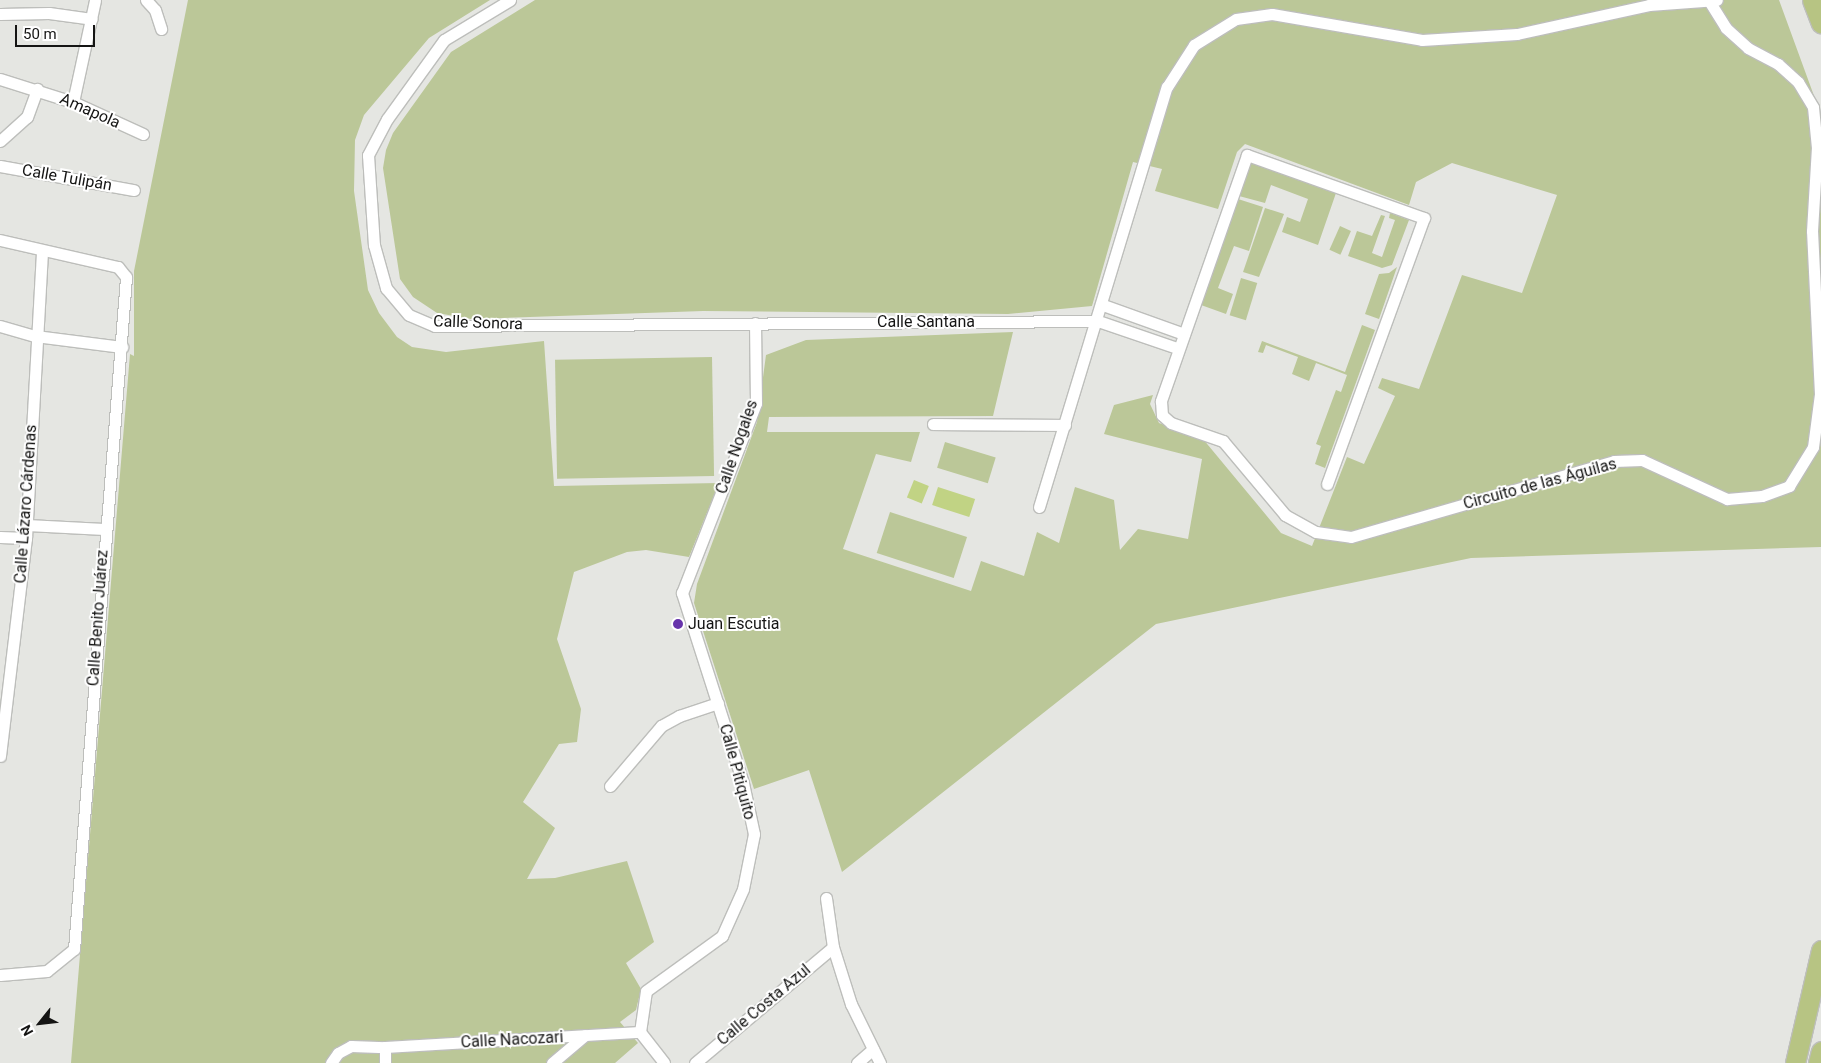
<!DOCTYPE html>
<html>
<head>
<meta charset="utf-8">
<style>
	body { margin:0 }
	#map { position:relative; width:1821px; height:1063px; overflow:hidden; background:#e5e6e2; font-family:Roboto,sans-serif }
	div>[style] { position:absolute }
	.green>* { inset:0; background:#bbc798; transform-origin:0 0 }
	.water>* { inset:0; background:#c1d384; transform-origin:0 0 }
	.roads { filter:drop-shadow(1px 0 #bdbebb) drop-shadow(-1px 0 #bdbebb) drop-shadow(0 1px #bdbebb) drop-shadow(0 -1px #bdbebb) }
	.minor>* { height:11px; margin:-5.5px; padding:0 5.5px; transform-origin:5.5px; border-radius:5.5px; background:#fff }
	.trunk>* { height:19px; margin:-9.5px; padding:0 9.5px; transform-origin:9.5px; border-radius:9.5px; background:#b7c483 }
	.dots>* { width:14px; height:14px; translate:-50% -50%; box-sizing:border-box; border:2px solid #fff; border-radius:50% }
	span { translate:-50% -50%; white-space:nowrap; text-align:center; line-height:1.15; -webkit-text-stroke:4px #fff; paint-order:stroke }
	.street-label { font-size:16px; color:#151514 }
	.poi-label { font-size:16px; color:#151514 }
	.left { translate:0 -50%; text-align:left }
	.north { position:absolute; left:15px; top:998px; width:50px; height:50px; -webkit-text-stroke:4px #fff; paint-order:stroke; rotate:241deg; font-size:14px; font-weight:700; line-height:20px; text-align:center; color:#151514 }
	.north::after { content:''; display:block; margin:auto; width:18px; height:22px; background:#151514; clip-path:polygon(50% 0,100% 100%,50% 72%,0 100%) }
	.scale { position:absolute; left:15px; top:25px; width:80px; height:22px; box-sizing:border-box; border:2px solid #151514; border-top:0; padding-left:6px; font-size:15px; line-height:18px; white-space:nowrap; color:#151514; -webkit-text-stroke:4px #fff; paint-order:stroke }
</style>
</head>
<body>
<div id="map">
	<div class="green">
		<i style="clip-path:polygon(188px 0,490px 0,429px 38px,364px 115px,355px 140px,354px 191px,368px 290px,379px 313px,397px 337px,412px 347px,446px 352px,544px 341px,554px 486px,719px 483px,689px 557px,646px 550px,627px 552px,574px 572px,557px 639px,581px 709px,577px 742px,559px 744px,523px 802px,555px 828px,527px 879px,555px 878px,627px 861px,654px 942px,626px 963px,641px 989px,636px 1010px,620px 1022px,638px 1043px,615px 1063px,71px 1063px,130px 354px,134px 356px,134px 271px)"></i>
		<i style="clip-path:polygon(535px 0,1779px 0,1821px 115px,1821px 547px,1471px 558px,1156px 624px,842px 872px,809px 770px,754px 789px,694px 603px,697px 584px,757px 422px,766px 355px,806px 340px,1013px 332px,993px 416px,769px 417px,767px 432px,920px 432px,911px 462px,876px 454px,843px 549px,971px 591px,981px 561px,1024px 576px,1037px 532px,1059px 543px,1075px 487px,1114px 500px,1120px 550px,1138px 529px,1188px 539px,1202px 459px,1104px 434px,1114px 405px,1153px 395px,1150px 404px,1159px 423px,1203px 439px,1281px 533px,1312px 546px,1347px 457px,1364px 464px,1395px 396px,1378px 388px,1382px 378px,1419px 389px,1462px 275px,1522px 293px,1557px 195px,1452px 163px,1416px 182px,1409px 205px,1245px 144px,1237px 152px,1218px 209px,1155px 191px,1162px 169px,1133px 162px,1092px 306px,1008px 314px,703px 311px,471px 319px,437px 313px,413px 297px,400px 279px,383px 168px,386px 150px,393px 133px,451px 52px)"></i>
		<i style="clip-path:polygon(1251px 162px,1336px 193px,1318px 245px,1282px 232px,1287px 217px,1300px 222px,1308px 199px,1271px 185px,1265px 203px,1239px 196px)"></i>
		<i style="clip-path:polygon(1238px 199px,1263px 207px,1249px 251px,1234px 246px,1218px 288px,1233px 294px,1226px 314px,1201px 305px)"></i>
		<i style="clip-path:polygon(1265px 208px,1284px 214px,1259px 277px,1243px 272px)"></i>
		<i style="clip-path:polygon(1390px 213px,1409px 220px,1392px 265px,1382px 268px,1348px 256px,1357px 231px,1372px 236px,1381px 215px,1385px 216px,1372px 253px,1382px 257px,1395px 220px,1389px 218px)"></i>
		<i style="left:1340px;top:226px;width:12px;height:26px;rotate:24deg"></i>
		<i style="clip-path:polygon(1397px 267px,1379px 319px,1365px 314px,1379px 274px,1389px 273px)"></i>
		<i style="left:1241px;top:278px;width:17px;height:39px;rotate:17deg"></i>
		<i style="clip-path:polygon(1362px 325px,1375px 330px,1325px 468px,1315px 464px,1321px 446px,1316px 444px,1336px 390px,1341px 392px,1347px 375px,1316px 363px,1309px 381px,1292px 374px,1298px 357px,1266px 345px,1263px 353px,1258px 352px,1262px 341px,1345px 372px)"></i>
		<i style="left:712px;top:357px;width:119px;height:157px;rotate:89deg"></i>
		<i style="left:945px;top:442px;width:53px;height:27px;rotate:17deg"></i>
		<i style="left:890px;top:512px;width:81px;height:43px;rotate:18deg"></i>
	</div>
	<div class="water">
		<i style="left:914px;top:480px;width:16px;height:19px;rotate:22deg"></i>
		<i style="left:938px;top:487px;width:39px;height:19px;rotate:18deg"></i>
	</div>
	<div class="roads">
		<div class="minor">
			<i style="left:146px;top:0;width:13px;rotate:48deg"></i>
			<i style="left:155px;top:10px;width:20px;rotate:72deg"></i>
			<i style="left:510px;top:0;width:77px;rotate:148.8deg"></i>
			<i style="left:444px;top:40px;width:97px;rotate:125.8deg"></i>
			<i style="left:387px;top:119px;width:41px;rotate:117.8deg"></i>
			<i style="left:368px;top:155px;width:90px;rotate:86.2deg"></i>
			<i style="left:374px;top:245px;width:45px;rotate:74.4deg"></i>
			<i style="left:386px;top:288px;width:35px;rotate:50deg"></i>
			<i style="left:409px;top:315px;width:28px;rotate:23deg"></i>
			<i style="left:435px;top:326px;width:663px;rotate:-0.43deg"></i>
			<i style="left:1098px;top:321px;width:83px;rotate:18.9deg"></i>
			<i style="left:0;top:14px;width:49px;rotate:-1.2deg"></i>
			<i style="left:49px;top:13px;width:43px;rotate:7.9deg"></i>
			<i style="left:0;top:79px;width:77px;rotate:17.5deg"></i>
			<i style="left:73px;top:102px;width:77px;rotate:24.6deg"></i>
			<i style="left:73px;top:102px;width:104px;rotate:-77.8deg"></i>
			<i style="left:0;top:141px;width:36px;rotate:-42deg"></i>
			<i style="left:27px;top:117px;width:30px;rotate:-70deg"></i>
			<i style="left:0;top:166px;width:136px;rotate:10.2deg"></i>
			<i style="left:0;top:240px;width:121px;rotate:12.9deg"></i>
			<i style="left:118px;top:267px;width:13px;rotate:51deg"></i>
			<i style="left:126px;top:277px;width:674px;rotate:94.42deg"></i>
			<i style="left:74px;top:949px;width:35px;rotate:141deg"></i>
			<i style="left:47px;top:971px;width:47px;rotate:175.1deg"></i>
			<i style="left:1103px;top:305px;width:86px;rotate:19.7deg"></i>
			<i style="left:0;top:326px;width:36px;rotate:16deg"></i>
			<i style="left:35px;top:336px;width:88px;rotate:7.2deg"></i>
			<i style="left:933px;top:424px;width:132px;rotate:0.4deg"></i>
			<i style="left:1327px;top:484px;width:283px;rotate:-70deg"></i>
			<i style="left:1424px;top:218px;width:188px;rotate:-160.4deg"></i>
			<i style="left:1247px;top:155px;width:261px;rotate:109.3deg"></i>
			<i style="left:1161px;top:401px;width:14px;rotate:86deg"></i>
			<i style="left:1162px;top:415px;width:12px;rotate:42deg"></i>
			<i style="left:1171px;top:423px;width:55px;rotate:19.1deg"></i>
			<i style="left:1223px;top:441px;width:97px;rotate:50deg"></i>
			<i style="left:1285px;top:515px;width:35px;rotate:29deg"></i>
			<i style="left:1316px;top:532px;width:35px;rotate:8deg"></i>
			<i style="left:1351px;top:537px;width:274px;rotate:-16.1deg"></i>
			<i style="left:1614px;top:461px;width:28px;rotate:-2deg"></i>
			<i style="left:1642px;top:460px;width:94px;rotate:24.6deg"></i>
			<i style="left:1727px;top:499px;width:35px;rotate:-5deg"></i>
			<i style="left:1762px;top:496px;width:29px;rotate:-20deg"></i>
			<i style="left:1789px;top:486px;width:46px;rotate:-58.4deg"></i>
			<i style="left:1813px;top:447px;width:53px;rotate:-82.5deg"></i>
			<i style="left:1820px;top:394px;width:163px;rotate:-92.8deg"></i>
			<i style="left:1812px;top:231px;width:83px;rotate:-86.6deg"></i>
			<i style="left:1817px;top:148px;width:41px;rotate:-95.6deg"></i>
			<i style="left:1813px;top:107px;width:29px;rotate:-121deg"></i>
			<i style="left:1798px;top:82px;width:27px;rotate:-138deg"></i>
			<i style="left:1778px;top:64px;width:34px;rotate:-152deg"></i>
			<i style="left:1748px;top:48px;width:30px;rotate:-138deg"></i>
			<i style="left:1726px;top:28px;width:31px;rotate:-122deg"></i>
			<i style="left:1039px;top:507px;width:439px;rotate:-73.1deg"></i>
			<i style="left:1167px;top:87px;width:50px;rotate:-57.3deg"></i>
			<i style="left:1194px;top:45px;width:49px;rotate:-31.8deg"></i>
			<i style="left:1236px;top:19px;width:36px;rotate:-8deg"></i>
			<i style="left:1272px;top:14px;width:152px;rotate:9.8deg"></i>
			<i style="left:1422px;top:40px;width:95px;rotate:-3.6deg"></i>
			<i style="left:1517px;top:34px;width:135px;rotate:-12.4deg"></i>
			<i style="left:1649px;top:5px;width:68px;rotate:-4.2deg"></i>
			<i style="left:27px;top:525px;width:77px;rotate:3deg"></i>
			<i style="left:0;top:537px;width:26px;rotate:2deg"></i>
			<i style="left:0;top:756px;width:220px;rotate:-83.2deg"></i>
			<i style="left:26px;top:538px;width:287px;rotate:-86.8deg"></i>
			<i style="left:610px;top:786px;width:79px;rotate:-49.6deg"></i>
			<i style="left:661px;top:726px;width:21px;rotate:-29deg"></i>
			<i style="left:679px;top:716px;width:41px;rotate:-18.4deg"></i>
			<i style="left:826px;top:898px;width:49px;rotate:81.9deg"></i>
			<i style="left:833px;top:947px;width:60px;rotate:72.5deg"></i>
			<i style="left:851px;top:1004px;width:66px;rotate:63.8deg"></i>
			<i style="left:640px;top:1032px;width:41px;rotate:-81.7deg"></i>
			<i style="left:646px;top:991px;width:94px;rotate:-35.9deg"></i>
			<i style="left:722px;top:936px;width:51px;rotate:-65.9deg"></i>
			<i style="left:743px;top:889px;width:56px;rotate:-78.7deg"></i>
			<i style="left:754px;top:834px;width:52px;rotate:-102.2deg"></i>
			<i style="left:743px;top:783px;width:200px;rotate:-107.8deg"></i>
			<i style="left:682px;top:593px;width:204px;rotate:-68.7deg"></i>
			<i style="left:756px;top:403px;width:80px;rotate:-90.7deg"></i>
			<i style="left:640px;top:1032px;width:39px;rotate:52deg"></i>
			<i style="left:385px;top:1047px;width:16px;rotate:90deg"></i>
			<i style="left:331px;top:1063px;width:12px;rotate:-55deg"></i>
			<i style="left:338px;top:1053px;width:15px;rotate:-28deg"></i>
			<i style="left:351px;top:1046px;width:34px;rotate:2deg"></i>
			<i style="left:385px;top:1047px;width:255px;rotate:-3.4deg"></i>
			<i style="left:552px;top:1063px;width:43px;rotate:-40.3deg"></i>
			<i style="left:695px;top:1063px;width:180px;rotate:-40deg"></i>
			<i style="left:857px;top:1063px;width:21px;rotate:-41deg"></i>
		</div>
		<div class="trunk">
			<i style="left:1812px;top:0;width:25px;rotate:69deg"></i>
			<i style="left:1795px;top:1063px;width:116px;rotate:-77deg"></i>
			<i style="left:1818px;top:1063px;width:12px;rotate:-76deg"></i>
		</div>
	</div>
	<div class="dots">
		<i style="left:678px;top:624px;background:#6734ab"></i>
	</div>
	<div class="street-label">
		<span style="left:90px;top:111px;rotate:24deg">Amapola</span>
		<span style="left:67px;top:178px;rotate:10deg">Calle Tulipán</span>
		<span style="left:926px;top:322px">Calle Santana</span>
		<span style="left:478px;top:323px;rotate:2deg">Calle Sonora</span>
		<span style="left:737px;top:447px;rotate:-71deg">Calle Nogales</span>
		<span style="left:1540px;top:484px;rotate:-15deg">Circuito de las Águilas</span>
		<span style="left:26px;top:504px;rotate:-86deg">Calle Lázaro Cárdenas</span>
		<span style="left:98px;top:618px;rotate:-86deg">Calle Benito Juárez</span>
		<span style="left:737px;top:772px;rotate:75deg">Calle Pitiquito</span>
		<span style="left:764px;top:1005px;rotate:-40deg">Calle Costa Azul</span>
		<span style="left:512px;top:1040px;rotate:-3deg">Calle Nacozari</span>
	</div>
	<div class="poi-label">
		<span class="left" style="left:688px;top:624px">Juan Escutia</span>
	</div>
	<div class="north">N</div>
	<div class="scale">50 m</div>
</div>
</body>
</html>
